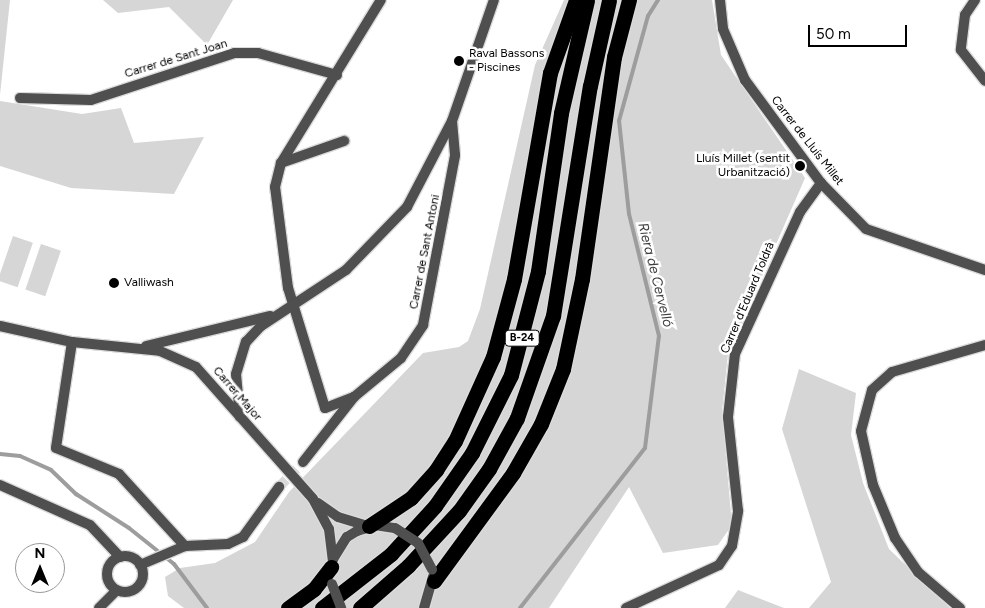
<!DOCTYPE html>
<html>
<head>
<meta charset="utf-8">
<style>
	body { margin:0 }
	#map { position:relative; width:985px; height:608px; overflow:hidden; background:#fff; font-family:Figtree,sans-serif }
	div>[style] { position:absolute }
	.green>* { inset:0; background:#d6d6d6; transform-origin:0 0 }
	.stream>* { height:4px; margin:-2px; padding:0 2px; transform-origin:2px; border-radius:2px; background:#9d9d9d }
	.minor-tunnel>* { height:10px; margin-top:-5px; transform-origin:0; background:repeating-linear-gradient(90deg,#d9d9d9 0 10px,transparent 0 15px) }
	.roads { filter:drop-shadow(1px 0 #dbdbdb) drop-shadow(-1px 0 #dbdbdb) drop-shadow(0 1px #dbdbdb) drop-shadow(0 -1px #dbdbdb) }
	.minor>* { height:10px; margin:-5px; padding:0 5px; transform-origin:5px; border-radius:5px; background:#4f4f4f }
	.minor>.ring { margin:-5px; padding:0; box-sizing:content-box; background:none; border:10px solid #4f4f4f; border-radius:50% }
	.tertiary>* { height:10px; margin:-5px; padding:0 5px; transform-origin:5px; border-radius:5px; background:#4f4f4f }
	.motorway>* { height:15px; margin:-7.5px; padding:0 7.5px; transform-origin:7.5px; border-radius:7.5px; background:#000 }
	.tertiary-bridge>* { height:10px; margin:-5px; padding:0 5px; transform-origin:5px; border-radius:5px; background:#4f4f4f }
	.dots>* { width:14px; height:14px; translate:-50% -50%; box-sizing:border-box; border:2px solid #fff; border-radius:50% }
	span { translate:-50% -50%; white-space:nowrap; text-align:center; line-height:1.15; -webkit-text-stroke:5px #fff; paint-order:stroke }
	.shield-label span { padding:1px 4px; background:#fff; border:1px solid; border-radius:4px; -webkit-text-stroke-width:0 }
	.shield-label { font-size:11px; color:#000; font-weight:700 }
	.poi-label { font-size:12px; color:#000 }
	.left { translate:0 -50%; text-align:left }
	.right { translate:-100% -50%; text-align:right }
	.street-label { font-size:12px; color:#000 }
	.water-label { font-size:14px; color:#3e3e3e; font-style:italic }
	.north { position:absolute; left:15px; top:543px; width:50px; height:50px; box-sizing:border-box; background:#fff; border:1px solid #999; border-radius:50%; rotate:0deg; font-size:14px; font-weight:700; line-height:20px; text-align:center; color:#000 }
	.north::after { content:''; display:block; margin:auto; width:18px; height:22px; background:#000; clip-path:polygon(50% 0,100% 100%,50% 72%,0 100%) }
	.scale { position:absolute; left:808px; top:25px; width:99px; height:22px; box-sizing:border-box; border:2px solid #000; border-top:0; padding-left:6px; font-size:15px; line-height:18px; white-space:nowrap; color:#000; -webkit-text-stroke:4px #fff; paint-order:stroke }
</style>
</head>
<body>
<div id="map">
	<div class="green">
		<i style="clip-path:polygon(0 0,10px 0,0 95px)"></i>
		<i style="clip-path:polygon(103px 0,233px 0,207px 45px,169px 7px,118px 13px)"></i>
		<i style="clip-path:polygon(564px 0,712px 0,721px 55px,805px 178px,728px 354px,722px 412px,732px 525px,718px 545px,663px 553px,629px 487px,549px 608px,184px 608px,168px 596px,165px 577px,180px 568px,215px 563px,255px 542px,289px 492px,423px 353px,459px 347px,468px 341px,480px 309px,535px 65px)"></i>
		<i style="clip-path:polygon(0 101px,82px 114px,121px 108px,134px 143px,204px 137px,174px 194px,71px 188px,0 166px)"></i>
		<i style="left:13px;top:236px;width:21px;height:47px;rotate:19deg"></i>
		<i style="left:41px;top:244px;width:21px;height:48px;rotate:19deg"></i>
		<i style="clip-path:polygon(799px 369px,856px 393px,851px 435px,863px 483px,889px 549px,950px 608px,809px 608px,831px 582px,782px 429px)"></i>
		<i style="clip-path:polygon(738px 590px,784px 608px,725px 608px)"></i>
	</div>
	<div class="stream">
		<i style="left:0;top:454px;width:20px;rotate:6deg"></i>
		<i style="left:20px;top:456px;width:34px;rotate:24deg"></i>
		<i style="left:51px;top:470px;width:35px;rotate:44deg"></i>
		<i style="left:76px;top:494px;width:63px;rotate:32.7deg"></i>
		<i style="left:129px;top:528px;width:58px;rotate:38.7deg"></i>
		<i style="left:174px;top:564px;width:55px;rotate:53.1deg"></i>
		<i style="left:520px;top:608px;width:203px;rotate:-52deg"></i>
		<i style="left:645px;top:448px;width:113px;rotate:-82.9deg"></i>
		<i style="left:659px;top:336px;width:126px;rotate:-103.8deg"></i>
		<i style="left:629px;top:214px;width:94px;rotate:-96.1deg"></i>
		<i style="left:619px;top:121px;width:109px;rotate:-74.6deg"></i>
		<i style="left:648px;top:16px;width:19px;rotate:-58deg"></i>
	</div>
	<div class="minor-tunnel">
		<i style="left:279px;top:487px;width:35px;rotate:-46deg"></i>
	</div>
	<div class="roads">
		<div class="minor">
			<i style="left:720px;top:0;width:29px;rotate:84deg"></i>
			<i style="left:723px;top:29px;width:56px;rotate:66.7deg"></i>
			<i style="left:745px;top:80px;width:128px;rotate:53.6deg"></i>
			<i style="left:821px;top:183px;width:64px;rotate:45.6deg"></i>
			<i style="left:866px;top:229px;width:126px;rotate:19deg"></i>
			<i style="left:975px;top:0;width:18px;rotate:124deg"></i>
			<i style="left:965px;top:15px;width:35px;rotate:97deg"></i>
			<i style="left:961px;top:50px;width:39px;rotate:52deg"></i>
			<i style="left:20px;top:98px;width:71px;rotate:1.6deg"></i>
			<i style="left:91px;top:100px;width:151px;rotate:-18.1deg"></i>
			<i style="left:235px;top:53px;width:23px"></i>
			<i style="left:258px;top:53px;width:82px;rotate:15.6deg"></i>
			<i style="left:281px;top:163px;width:67px;rotate:-19.2deg"></i>
			<i style="left:72px;top:342px;width:107px;rotate:98.6deg"></i>
			<i style="left:56px;top:448px;width:68px;rotate:22.4deg"></i>
			<i style="left:119px;top:474px;width:98px;rotate:47.5deg"></i>
			<i style="left:354px;top:397px;width:31px;rotate:159deg"></i>
			<i style="left:325px;top:408px;width:126px;rotate:-107.1deg"></i>
			<i style="left:288px;top:288px;width:102px;rotate:-97.3deg"></i>
			<i style="left:275px;top:187px;width:25px;rotate:-76deg"></i>
			<i style="left:281px;top:163px;width:191px;rotate:-58.5deg"></i>
			<i style="left:303px;top:462px;width:83px;rotate:-51.9deg"></i>
			<i style="left:354px;top:397px;width:61px;rotate:-39.7deg"></i>
			<i style="left:401px;top:358px;width:40px;rotate:-56deg"></i>
			<i style="left:423px;top:325px;width:173px;rotate:-79.3deg"></i>
			<i style="left:455px;top:155px;width:34px;rotate:-95deg"></i>
			<i style="left:0;top:485px;width:98px;rotate:24deg"></i>
			<i style="left:90px;top:525px;width:44px;rotate:46.8deg"></i>
			<i class="ring" style="left:107px;top:556px;width:26px;height:26px"></i>
			<i style="left:140px;top:565px;width:49px;rotate:-22.9deg"></i>
			<i style="left:185px;top:546px;width:43px;rotate:-2.7deg"></i>
			<i style="left:228px;top:544px;width:17px;rotate:-25deg"></i>
			<i style="left:243px;top:537px;width:62px;rotate:-54.2deg"></i>
			<i style="left:99px;top:608px;width:25px;rotate:-45deg"></i>
			<i style="left:626px;top:608px;width:102px;rotate:-24.8deg"></i>
			<i style="left:719px;top:565px;width:23px;rotate:-56deg"></i>
			<i style="left:732px;top:546px;width:36px;rotate:-80deg"></i>
			<i style="left:738px;top:511px;width:95px;rotate:-96.1deg"></i>
			<i style="left:728px;top:417px;width:63px;rotate:-83.7deg"></i>
			<i style="left:735px;top:354px;width:156px;rotate:-65.4deg"></i>
			<i style="left:800px;top:212px;width:36px;rotate:-54deg"></i>
			<i style="left:960px;top:608px;width:55px;rotate:-139.4deg"></i>
			<i style="left:918px;top:572px;width:41px;rotate:-124.1deg"></i>
			<i style="left:895px;top:538px;width:57px;rotate:-112.5deg"></i>
			<i style="left:873px;top:485px;width:55px;rotate:-102.5deg"></i>
			<i style="left:861px;top:431px;width:42px;rotate:-75deg"></i>
			<i style="left:872px;top:390px;width:27px;rotate:-42deg"></i>
			<i style="left:892px;top:372px;width:97px;rotate:-16.2deg"></i>
		</div>
		<div class="tertiary">
			<i style="left:0;top:326px;width:74px;rotate:12.5deg"></i>
			<i style="left:72px;top:342px;width:88px;rotate:5.8deg"></i>
			<i style="left:160px;top:351px;width:39px;rotate:24deg"></i>
			<i style="left:196px;top:367px;width:176px;rotate:48.4deg"></i>
			<i style="left:313px;top:499px;width:34px;rotate:62deg"></i>
			<i style="left:329px;top:529px;width:31px;rotate:83deg"></i>
			<i style="left:146px;top:346px;width:128px;rotate:-13.6deg"></i>
			<i style="left:240px;top:417px;width:43px;rotate:-95.3deg"></i>
			<i style="left:236px;top:374px;width:34px;rotate:-73deg"></i>
			<i style="left:246px;top:342px;width:22px;rotate:-47deg"></i>
			<i style="left:261px;top:326px;width:102px;rotate:-33.4deg"></i>
			<i style="left:346px;top:270px;width:88px;rotate:-45.9deg"></i>
			<i style="left:407px;top:207px;width:97px;rotate:-62.4deg"></i>
			<i style="left:452px;top:121px;width:128px;rotate:-70.9deg"></i>
			<i style="left:318px;top:503px;width:24px;rotate:35deg"></i>
			<i style="left:338px;top:517px;width:31px;rotate:17deg"></i>
			<i style="left:333px;top:559px;width:26px;rotate:-58deg"></i>
			<i style="left:347px;top:537px;width:12px;rotate:-31deg"></i>
			<i style="left:357px;top:531px;width:19px;rotate:-18deg"></i>
			<i style="left:375px;top:525px;width:20px;rotate:9deg"></i>
			<i style="left:424px;top:608px;width:33px;rotate:-74deg"></i>
		</div>
		<div class="motorway">
			<i style="left:369px;top:526px;width:50px;rotate:-33.7deg"></i>
			<i style="left:411px;top:498px;width:38px;rotate:-48deg"></i>
			<i style="left:436px;top:470px;width:35px;rotate:-57deg"></i>
			<i style="left:455px;top:441px;width:92px;rotate:-65.7deg"></i>
			<i style="left:493px;top:357px;width:81px;rotate:-74.9deg"></i>
			<i style="left:514px;top:279px;width:209px;rotate:-80.1deg"></i>
			<i style="left:550px;top:73px;width:77px;rotate:-70.4deg"></i>
			<i style="left:434px;top:581px;width:134px;rotate:-53.8deg"></i>
			<i style="left:513px;top:473px;width:56px;rotate:-60.3deg"></i>
			<i style="left:541px;top:424px;width:59px;rotate:-68.2deg"></i>
			<i style="left:563px;top:369px;width:92px;rotate:-78.1deg"></i>
			<i style="left:582px;top:279px;width:224px;rotate:-81.8deg"></i>
			<i style="left:614px;top:57px;width:59px;rotate:-75.3deg"></i>
			<i style="left:288px;top:608px;width:32px;rotate:-36deg"></i>
			<i style="left:314px;top:589px;width:28px;rotate:-52deg"></i>
			<i style="left:322px;top:608px;width:88px;rotate:-38deg"></i>
			<i style="left:391px;top:554px;width:65px;rotate:-47.5deg"></i>
			<i style="left:435px;top:506px;width:65px;rotate:-55.1deg"></i>
			<i style="left:472px;top:453px;width:87px;rotate:-63.4deg"></i>
			<i style="left:511px;top:375px;width:107px;rotate:-75.4deg"></i>
			<i style="left:538px;top:271px;width:160px;rotate:-81.7deg"></i>
			<i style="left:561px;top:113px;width:116px;rotate:-77deg"></i>
			<i style="left:360px;top:608px;width:64px;rotate:-41.2deg"></i>
			<i style="left:408px;top:566px;width:75px;rotate:-47.2deg"></i>
			<i style="left:459px;top:511px;width:52px;rotate:-54.5deg"></i>
			<i style="left:489px;top:469px;width:58px;rotate:-61.2deg"></i>
			<i style="left:517px;top:418px;width:108px;rotate:-70.6deg"></i>
			<i style="left:553px;top:316px;width:233px;rotate:-80.9deg"></i>
			<i style="left:590px;top:86px;width:88px;rotate:-77.5deg"></i>
		</div>
	</div>
	<div class="tertiary-bridge">
		<i style="left:395px;top:528px;width:27px;rotate:33deg"></i>
		<i style="left:418px;top:543px;width:30px;rotate:62deg"></i>
		<i style="left:332px;top:584px;width:26px;rotate:69deg"></i>
	</div>
	<div class="dots">
		<i style="left:459px;top:61px;background:#000"></i>
		<i style="left:800px;top:166px;background:#000"></i>
		<i style="left:114px;top:283px;background:#000"></i>
	</div>
	<div class="shield-label">
		<span style="left:522px;top:338px">B-24</span>
	</div>
	<div class="poi-label">
		<span class="left" style="left:469px;top:61px">Raval Bassons<br>- Piscines</span>
		<span class="right" style="left:790px;top:166px">Lluís Millet (sentit<br>Urbanització)</span>
		<span class="left" style="left:124px;top:283px">Valliwash</span>
	</div>
	<div class="street-label">
		<span style="left:176px;top:59px;rotate:-17deg">Carrer de Sant Joan</span>
		<span style="left:807px;top:141px;rotate:52deg">Carrer de Lluís Millet</span>
		<span style="left:425px;top:252px;rotate:-79deg">Carrer de Sant Antoni</span>
		<span style="left:748px;top:298px;rotate:-67deg">Carrer d'Eduard Toldrà</span>
		<span style="left:237px;top:394px;rotate:49deg">Carrer Major</span>
	</div>
	<div class="water-label">
		<span style="left:655px;top:275px;rotate:76deg">Riera de Cervelló</span>
	</div>
	<div class="north">N</div>
	<div class="scale">50 m</div>
</div>
</body>
</html>
